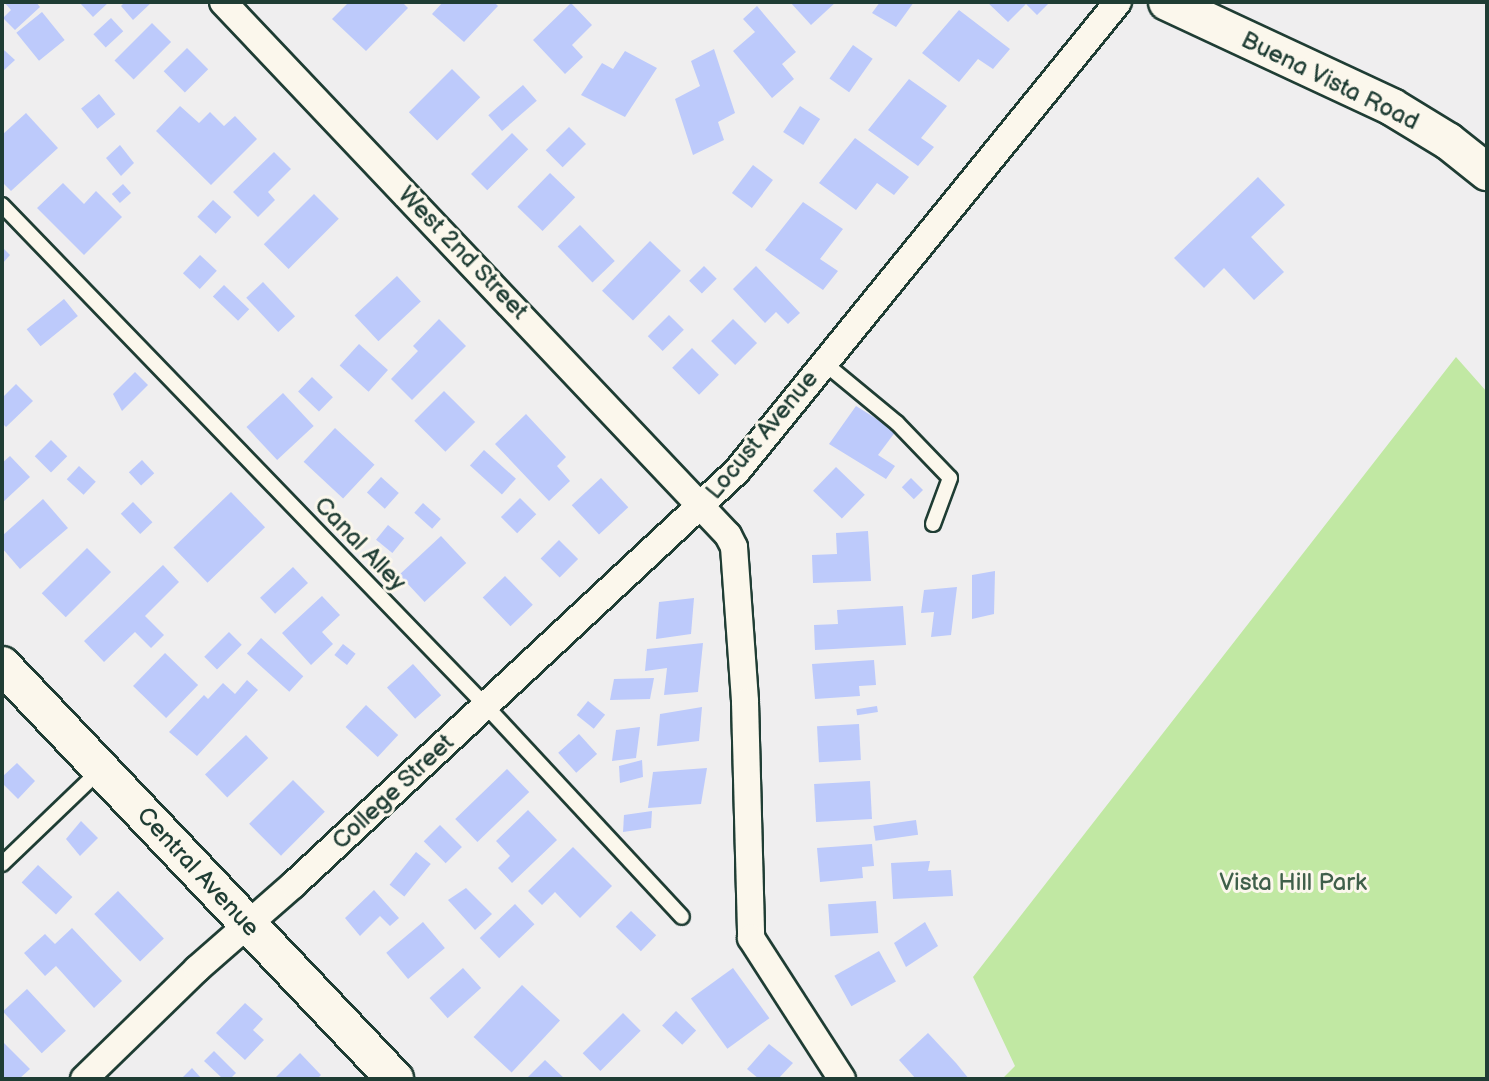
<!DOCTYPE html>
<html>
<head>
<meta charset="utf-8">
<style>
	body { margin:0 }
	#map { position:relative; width:1489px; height:1081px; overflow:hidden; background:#efeeef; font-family:"Balsamiq Sans",sans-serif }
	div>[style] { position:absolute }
	.green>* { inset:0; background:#c1e8a3 }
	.building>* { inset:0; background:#bdcafb; transform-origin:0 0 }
	.roads { filter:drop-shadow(2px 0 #1f3d34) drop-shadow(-2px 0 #1f3d34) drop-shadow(0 2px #1f3d34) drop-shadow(0 -2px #1f3d34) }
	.lane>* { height:14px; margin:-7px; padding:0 7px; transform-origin:7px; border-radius:7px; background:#fbf7ec }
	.street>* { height:26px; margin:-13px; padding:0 13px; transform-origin:13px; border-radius:13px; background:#fbf7ec }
	.secondary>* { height:36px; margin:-18px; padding:0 18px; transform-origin:18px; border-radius:18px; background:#fbf7ec }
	span { translate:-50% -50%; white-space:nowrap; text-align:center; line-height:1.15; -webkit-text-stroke:6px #fbf7ec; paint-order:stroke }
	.street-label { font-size:24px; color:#1f3d34 }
	.park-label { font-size:24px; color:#3f5f4a }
	.frame { position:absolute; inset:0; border:4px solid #1f3d34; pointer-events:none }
</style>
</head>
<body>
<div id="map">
	<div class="green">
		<i style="clip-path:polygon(1456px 357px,1487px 392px,1487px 1079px,1002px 1079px,1015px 1066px,973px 977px)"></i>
	</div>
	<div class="building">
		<i style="clip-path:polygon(4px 2px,36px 2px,40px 7px,15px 30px,3px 18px,11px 10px)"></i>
		<i style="clip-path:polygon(79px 2px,109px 2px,93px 17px)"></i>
		<i style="clip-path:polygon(125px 2px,152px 2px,133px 20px,121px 6px)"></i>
		<i style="clip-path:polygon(349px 2px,402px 2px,408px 8px,366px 51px,332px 19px)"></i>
		<i style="clip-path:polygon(443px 2px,494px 2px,498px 6px,464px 42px,432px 14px)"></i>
		<i style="clip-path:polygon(790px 2px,836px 2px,811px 25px)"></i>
		<i style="clip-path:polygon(880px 2px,914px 2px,896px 27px,872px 13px)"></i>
		<i style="clip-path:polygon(987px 2px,1050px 2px,1037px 15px,1026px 4px,1008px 22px)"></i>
		<i style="clip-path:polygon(571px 3px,592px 25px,572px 45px,583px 57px,565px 74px,533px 40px)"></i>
		<i style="clip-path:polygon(757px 6px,796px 52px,782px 64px,794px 79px,772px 98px,733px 51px,755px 32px,743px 19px)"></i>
		<i style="clip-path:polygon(959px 10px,1010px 49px,993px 69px,978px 59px,959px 82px,922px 53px)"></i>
		<i style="left:42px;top:12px;width:36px;height:33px;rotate:51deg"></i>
		<i style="left:111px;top:18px;width:18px;height:24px;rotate:47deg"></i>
		<i style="left:152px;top:23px;width:27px;height:53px;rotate:45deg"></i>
		<i style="left:853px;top:45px;width:24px;height:41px;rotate:35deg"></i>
		<i style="left:187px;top:48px;width:30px;height:33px;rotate:45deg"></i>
		<i style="clip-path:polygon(714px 49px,735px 113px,718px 122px,724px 140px,693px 155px,675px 99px,700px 86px,691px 61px)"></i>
		<i style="clip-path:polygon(4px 50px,15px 60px,2px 72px,2px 52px)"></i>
		<i style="clip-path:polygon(625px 51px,657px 68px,625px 117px,581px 95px,602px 63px,613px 69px)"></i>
		<i style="left:452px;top:69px;width:40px;height:61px;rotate:45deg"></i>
		<i style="clip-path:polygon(909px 79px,947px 106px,921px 138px,934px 147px,918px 166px,868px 130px)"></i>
		<i style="left:523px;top:85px;width:21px;height:46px;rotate:49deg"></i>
		<i style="left:99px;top:94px;width:26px;height:23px;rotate:51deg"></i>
		<i style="clip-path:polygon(180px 106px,199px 123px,210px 112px,224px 126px,235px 116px,257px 139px,211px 185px,156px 131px)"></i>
		<i style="left:800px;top:106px;width:24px;height:31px;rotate:33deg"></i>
		<i style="clip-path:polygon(26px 113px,58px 148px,11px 191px,2px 182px,2px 135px)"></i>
		<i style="left:569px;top:127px;width:24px;height:33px;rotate:45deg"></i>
		<i style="left:512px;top:133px;width:23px;height:58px;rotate:45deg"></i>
		<i style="clip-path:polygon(855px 138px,909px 177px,894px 195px,877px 183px,856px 210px,819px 183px)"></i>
		<i style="clip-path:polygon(120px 145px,134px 163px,121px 176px,106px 158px)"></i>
		<i style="clip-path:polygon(274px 152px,291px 169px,268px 192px,275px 200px,258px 217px,233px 192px)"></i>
		<i style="left:753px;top:165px;width:25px;height:35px;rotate:37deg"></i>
		<i style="left:550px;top:173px;width:35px;height:47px;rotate:44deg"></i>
		<i style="clip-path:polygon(1258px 177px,1285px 205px,1251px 237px,1284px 272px,1254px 300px,1224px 268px,1204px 288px,1174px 258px)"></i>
		<i style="clip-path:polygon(63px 183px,84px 204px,96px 191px,122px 217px,84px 255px,37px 208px)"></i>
		<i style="left:123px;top:184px;width:12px;height:15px;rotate:48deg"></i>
		<i style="left:314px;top:194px;width:35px;height:71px;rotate:45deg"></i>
		<i style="left:213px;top:200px;width:25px;height:23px;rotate:43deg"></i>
		<i style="clip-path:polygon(803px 202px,843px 229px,820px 259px,838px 271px,823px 290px,765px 250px)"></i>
		<i style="left:580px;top:225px;width:50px;height:31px;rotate:46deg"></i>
		<i style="left:650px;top:241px;width:43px;height:69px;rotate:44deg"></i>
		<i style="clip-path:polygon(2px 247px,10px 255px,2px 264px)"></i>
		<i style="left:200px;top:255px;width:23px;height:25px;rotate:43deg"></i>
		<i style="left:704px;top:266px;width:18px;height:21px;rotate:45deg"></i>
		<i style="clip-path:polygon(756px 266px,800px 313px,788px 324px,776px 312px,765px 323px,733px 289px)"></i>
		<i style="left:397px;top:276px;width:35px;height:58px;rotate:47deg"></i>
		<i style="left:263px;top:282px;width:47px;height:23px;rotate:47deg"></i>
		<i style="left:224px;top:285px;width:35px;height:16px;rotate:44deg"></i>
		<i style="left:64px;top:299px;width:22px;height:48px;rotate:51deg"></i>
		<i style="left:669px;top:315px;width:21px;height:30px;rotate:45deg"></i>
		<i style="clip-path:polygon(439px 319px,466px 346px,412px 400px,391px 379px,418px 351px,413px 346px)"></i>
		<i style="left:733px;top:319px;width:34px;height:31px;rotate:45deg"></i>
		<i style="left:359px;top:344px;width:39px;height:29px;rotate:42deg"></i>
		<i style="left:692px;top:348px;width:38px;height:28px;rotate:45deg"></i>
		<i style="clip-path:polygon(135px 372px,148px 385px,122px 411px,113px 394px)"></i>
		<i style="left:312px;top:377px;width:29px;height:20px;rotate:44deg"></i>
		<i style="clip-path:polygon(16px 384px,33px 401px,6px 427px,2px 423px,2px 398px)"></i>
		<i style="left:444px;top:391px;width:44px;height:42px;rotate:45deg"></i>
		<i style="left:283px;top:393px;width:45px;height:50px;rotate:47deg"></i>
		<i style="clip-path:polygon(856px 406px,896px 431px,878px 455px,895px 466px,886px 479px,829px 444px)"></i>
		<i style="clip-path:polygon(526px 414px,566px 457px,557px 466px,570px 481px,549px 501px,495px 444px)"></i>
		<i style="left:335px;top:428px;width:54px;height:46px;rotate:43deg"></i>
		<i style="left:51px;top:440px;width:23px;height:23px;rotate:45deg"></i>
		<i style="left:484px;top:450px;width:43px;height:21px;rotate:42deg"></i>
		<i style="clip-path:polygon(10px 456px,30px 477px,2px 503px,2px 463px)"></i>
		<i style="left:142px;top:460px;width:18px;height:18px;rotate:47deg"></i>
		<i style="left:79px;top:466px;width:23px;height:18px;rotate:43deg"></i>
		<i style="left:836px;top:467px;width:40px;height:33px;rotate:44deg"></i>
		<i style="left:381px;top:477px;width:24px;height:21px;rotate:42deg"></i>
		<i style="left:601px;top:478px;width:40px;height:40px;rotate:47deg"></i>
		<i style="left:911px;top:478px;width:17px;height:13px;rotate:45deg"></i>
		<i style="left:231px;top:492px;width:49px;height:80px;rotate:46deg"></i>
		<i style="left:520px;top:498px;width:23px;height:27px;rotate:45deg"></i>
		<i style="clip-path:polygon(43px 499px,68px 528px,20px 569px,2px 548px,2px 536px)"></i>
		<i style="left:133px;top:502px;width:28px;height:17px;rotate:46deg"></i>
		<i style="left:423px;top:503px;width:24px;height:13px;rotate:42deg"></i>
		<i style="left:388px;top:525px;width:21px;height:19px;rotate:39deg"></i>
		<i style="clip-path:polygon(868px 531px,871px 581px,813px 583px,812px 555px,837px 554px,836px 533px)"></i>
		<i style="left:441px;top:536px;width:37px;height:57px;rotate:47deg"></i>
		<i style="left:559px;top:540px;width:27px;height:26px;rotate:45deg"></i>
		<i style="left:87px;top:548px;width:34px;height:64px;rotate:45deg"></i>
		<i style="clip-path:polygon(163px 565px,179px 582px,145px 616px,164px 635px,151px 648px,135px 632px,104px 662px,84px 641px)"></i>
		<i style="left:293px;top:567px;width:22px;height:45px;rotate:47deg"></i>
		<i style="clip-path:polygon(995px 571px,994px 614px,972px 619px,972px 575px)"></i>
		<i style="left:505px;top:576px;width:40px;height:31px;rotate:46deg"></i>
		<i style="clip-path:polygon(957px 587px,951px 635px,931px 637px,934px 612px,921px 613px,924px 590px)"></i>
		<i style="clip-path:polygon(322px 596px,340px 615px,322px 632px,333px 644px,311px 665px,282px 633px)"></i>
		<i style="clip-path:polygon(694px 598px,691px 634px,656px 639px,659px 602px)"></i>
		<i style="clip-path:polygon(903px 606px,906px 645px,815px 650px,814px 625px,838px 624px,837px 610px)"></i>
		<i style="left:229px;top:632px;width:18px;height:35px;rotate:45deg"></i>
		<i style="left:261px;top:638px;width:57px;height:21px;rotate:42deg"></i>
		<i style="clip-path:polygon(703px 643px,698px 692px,664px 695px,667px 668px,645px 671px,647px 649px)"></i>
		<i style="left:343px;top:644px;width:16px;height:14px;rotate:38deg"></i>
		<i style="left:165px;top:653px;width:46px;height:46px;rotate:44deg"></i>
		<i style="clip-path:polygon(874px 660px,876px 685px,859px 686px,860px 696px,815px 699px,812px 664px)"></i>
		<i style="left:413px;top:664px;width:42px;height:35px;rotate:48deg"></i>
		<i style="clip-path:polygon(654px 678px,650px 699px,610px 700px,614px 679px)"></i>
		<i style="clip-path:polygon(247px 680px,258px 690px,197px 756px,169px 732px,204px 695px,208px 699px,223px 683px,235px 694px)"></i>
		<i style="left:588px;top:701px;width:22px;height:18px;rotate:39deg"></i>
		<i style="left:366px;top:705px;width:44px;height:30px;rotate:43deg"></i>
		<i style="left:877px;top:706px;width:6px;height:21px;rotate:81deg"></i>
		<i style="clip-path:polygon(702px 707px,699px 741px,657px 746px,660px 714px)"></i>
		<i style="left:859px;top:724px;width:36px;height:42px;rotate:87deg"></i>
		<i style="clip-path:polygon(640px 727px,636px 758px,612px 761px,616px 730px)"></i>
		<i style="left:579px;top:734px;width:27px;height:28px;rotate:48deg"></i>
		<i style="left:246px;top:735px;width:32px;height:57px;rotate:46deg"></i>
		<i style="clip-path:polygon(642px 760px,643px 777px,620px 783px,619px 766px)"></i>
		<i style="clip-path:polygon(17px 763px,35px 781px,18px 799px,2px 783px,2px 777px)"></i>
		<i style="clip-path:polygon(707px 768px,701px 804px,648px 808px,653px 772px)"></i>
		<i style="left:507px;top:769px;width:32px;height:72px;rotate:46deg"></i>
		<i style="left:293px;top:780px;width:45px;height:62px;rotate:45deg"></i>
		<i style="left:870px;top:781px;width:38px;height:56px;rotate:87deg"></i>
		<i style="clip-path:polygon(528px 810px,557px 840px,512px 883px,498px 868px,510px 856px,496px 841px)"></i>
		<i style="clip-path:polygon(652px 811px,651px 828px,623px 832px,624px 815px)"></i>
		<i style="left:916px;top:820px;width:15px;height:43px;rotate:82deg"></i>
		<i style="clip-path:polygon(81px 821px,98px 838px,80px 856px,66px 839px)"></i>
		<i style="left:440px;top:825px;width:31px;height:23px;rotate:45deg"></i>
		<i style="clip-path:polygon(872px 844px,874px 866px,862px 867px,863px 878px,820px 882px,817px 848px)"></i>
		<i style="clip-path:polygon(573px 847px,612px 886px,580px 918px,555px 892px,542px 905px,528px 891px)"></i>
		<i style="left:416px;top:852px;width:19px;height:42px;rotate:39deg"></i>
		<i style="clip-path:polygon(930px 861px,928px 871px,951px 870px,953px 896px,893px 899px,891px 863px)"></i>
		<i style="left:38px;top:865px;width:47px;height:24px;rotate:43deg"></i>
		<i style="clip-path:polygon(466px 888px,492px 914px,475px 930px,448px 900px)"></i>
		<i style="clip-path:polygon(374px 890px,399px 918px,390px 926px,380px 916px,360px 936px,345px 918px)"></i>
		<i style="left:118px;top:891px;width:66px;height:33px;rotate:46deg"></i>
		<i style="left:876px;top:901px;width:32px;height:48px;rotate:86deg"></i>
		<i style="left:515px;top:904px;width:28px;height:49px;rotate:46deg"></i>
		<i style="left:631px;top:911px;width:35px;height:22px;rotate:44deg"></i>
		<i style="left:423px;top:922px;width:34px;height:48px;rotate:50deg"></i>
		<i style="clip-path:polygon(925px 922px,938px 946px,906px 967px,894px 943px)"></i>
		<i style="clip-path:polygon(72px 928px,122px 981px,94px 1008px,56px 966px,45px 976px,24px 953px,45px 934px,55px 944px)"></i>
		<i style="left:879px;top:951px;width:35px;height:51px;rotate:61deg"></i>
		<i style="left:463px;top:968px;width:27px;height:45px;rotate:48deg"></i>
		<i style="left:733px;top:968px;width:62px;height:52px;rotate:54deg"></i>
		<i style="left:522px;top:985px;width:52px;height:71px;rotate:43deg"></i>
		<i style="left:27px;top:989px;width:57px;height:33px;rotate:47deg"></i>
		<i style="clip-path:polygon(245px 1003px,263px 1019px,253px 1030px,264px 1040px,245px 1060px,216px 1033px)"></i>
		<i style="left:676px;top:1011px;width:28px;height:20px;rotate:44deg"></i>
		<i style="left:623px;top:1013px;width:25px;height:57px;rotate:45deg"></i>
		<i style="clip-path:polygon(928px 1033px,956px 1063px,969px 1079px,916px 1079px,899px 1060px)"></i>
		<i style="clip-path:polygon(2px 1041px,30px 1069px,19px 1079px,2px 1079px)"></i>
		<i style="clip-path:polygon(769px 1044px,793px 1063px,778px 1079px,759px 1079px,747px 1069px)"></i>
		<i style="clip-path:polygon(214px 1051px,236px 1073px,230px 1079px,223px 1079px,204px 1061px)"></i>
		<i style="clip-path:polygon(300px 1053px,321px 1075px,317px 1079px,274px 1079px)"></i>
		<i style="clip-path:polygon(545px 1060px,565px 1079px,526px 1079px)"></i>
		<i style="clip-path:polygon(192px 1068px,202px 1079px,181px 1079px)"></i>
	</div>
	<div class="roads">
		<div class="lane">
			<i style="left:2px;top:205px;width:695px;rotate:45.99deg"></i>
			<i style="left:485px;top:705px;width:289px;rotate:47.1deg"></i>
			<i style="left:823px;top:362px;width:96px;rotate:39.5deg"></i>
			<i style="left:897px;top:423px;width:76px;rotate:46.1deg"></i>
			<i style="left:950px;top:478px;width:49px;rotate:110.3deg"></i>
			<i style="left:2px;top:864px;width:137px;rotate:-43.8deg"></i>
		</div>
		<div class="street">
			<i style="left:223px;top:2px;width:734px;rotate:46.55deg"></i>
			<i style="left:728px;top:535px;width:13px;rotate:63deg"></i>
			<i style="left:734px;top:547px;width:155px;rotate:85.9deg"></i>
			<i style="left:745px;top:702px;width:236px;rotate:88.5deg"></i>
			<i style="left:751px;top:938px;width:168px;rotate:57.2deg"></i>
			<i style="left:84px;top:1079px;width:158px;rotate:-44.2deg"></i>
			<i style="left:197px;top:969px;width:128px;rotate:-41.2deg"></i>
			<i style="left:293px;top:885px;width:607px;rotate:-43deg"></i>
			<i style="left:737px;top:471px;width:604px;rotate:-50.91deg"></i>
		</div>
		<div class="secondary">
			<i style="left:1167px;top:2px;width:248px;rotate:25deg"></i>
			<i style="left:1392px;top:107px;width:66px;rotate:31.3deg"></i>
			<i style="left:1448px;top:141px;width:50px;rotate:38.5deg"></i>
			<i style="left:2px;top:665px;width:571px;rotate:46.49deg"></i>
		</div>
	</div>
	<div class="street-label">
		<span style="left:1330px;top:81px;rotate:26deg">Buena Vista Road</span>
		<span style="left:463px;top:253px;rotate:46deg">West 2nd Street</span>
		<span style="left:762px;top:435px;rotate:-50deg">Locust Avenue</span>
		<span style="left:360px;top:544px;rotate:46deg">Canal Alley</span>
		<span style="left:393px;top:792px;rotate:-43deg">College Street</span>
		<span style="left:198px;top:872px;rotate:47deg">Central Avenue</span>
	</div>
	<div class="park-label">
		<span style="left:1293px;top:883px">Vista Hill Park</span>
	</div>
	<div class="frame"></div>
</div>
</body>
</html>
